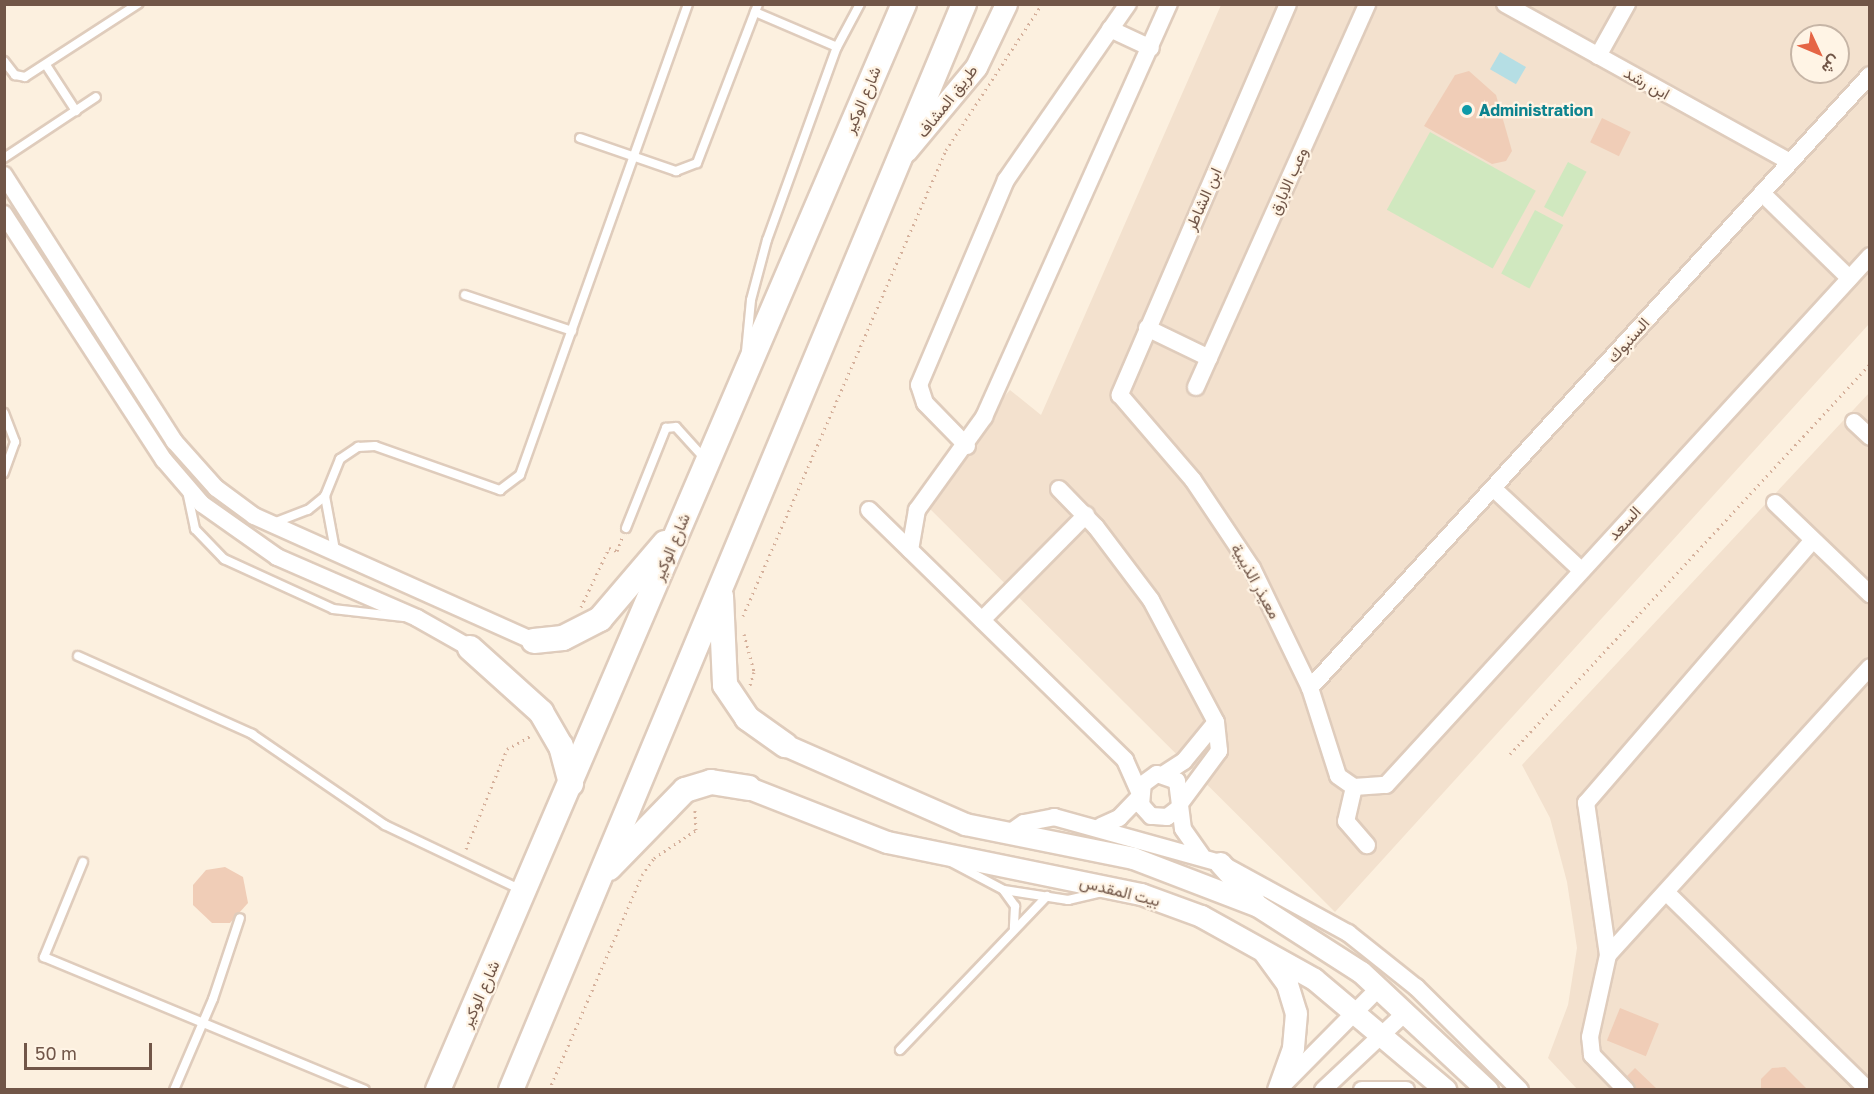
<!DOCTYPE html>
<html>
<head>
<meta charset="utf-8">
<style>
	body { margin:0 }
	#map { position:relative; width:1874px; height:1094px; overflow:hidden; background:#fcf0df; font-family:"Golos Text",Vazirmatn,sans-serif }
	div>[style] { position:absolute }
	.residential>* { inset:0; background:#f3e1ce }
	.green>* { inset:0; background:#d0e8bf; transform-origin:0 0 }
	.water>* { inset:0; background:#b5dee4; transform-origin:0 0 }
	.building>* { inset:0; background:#f0cdb7; transform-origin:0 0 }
	.path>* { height:3px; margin-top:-1.5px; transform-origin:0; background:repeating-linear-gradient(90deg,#d5b09b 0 1.5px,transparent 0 6px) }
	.roads { filter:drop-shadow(2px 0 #dfccbc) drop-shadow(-2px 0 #dfccbc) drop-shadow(0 2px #dfccbc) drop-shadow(0 -2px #dfccbc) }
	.service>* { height:8px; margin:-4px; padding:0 4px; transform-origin:4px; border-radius:4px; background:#fff }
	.minor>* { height:16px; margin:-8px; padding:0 8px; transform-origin:8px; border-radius:8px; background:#fff }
	.tertiary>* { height:21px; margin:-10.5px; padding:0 10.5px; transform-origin:10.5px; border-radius:10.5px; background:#fff }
	.secondary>* { height:24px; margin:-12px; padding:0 12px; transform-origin:12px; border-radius:12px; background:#fff }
	.dots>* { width:16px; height:16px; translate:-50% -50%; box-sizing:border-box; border:3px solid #fff4e5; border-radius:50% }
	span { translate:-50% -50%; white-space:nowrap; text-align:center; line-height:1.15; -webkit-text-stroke:4.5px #fff4e5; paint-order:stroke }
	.street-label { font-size:16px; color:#715648 }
	.culture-label { font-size:16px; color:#0d838f; font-weight:700 }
	.left { translate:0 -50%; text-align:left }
	.frame { position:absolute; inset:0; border:6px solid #715648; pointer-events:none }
	.north { position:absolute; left:1790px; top:24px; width:60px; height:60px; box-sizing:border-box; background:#fff4e5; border:2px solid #c6b5a6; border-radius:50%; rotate:134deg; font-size:16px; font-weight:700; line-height:24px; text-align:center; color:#715648 }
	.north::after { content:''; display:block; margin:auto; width:21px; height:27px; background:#e56545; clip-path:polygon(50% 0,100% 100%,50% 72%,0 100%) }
	.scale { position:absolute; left:24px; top:1043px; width:128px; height:27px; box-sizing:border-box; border:3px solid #715648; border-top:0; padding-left:8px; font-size:18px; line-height:21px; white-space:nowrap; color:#715648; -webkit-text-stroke:4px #fff4e5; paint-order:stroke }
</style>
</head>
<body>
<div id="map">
	<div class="residential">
		<i style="clip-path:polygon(evenodd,1221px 5px,1869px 5px,1869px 324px,1335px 912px,918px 497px,1010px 390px,1041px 415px,1221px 5px,1802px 36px,1838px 36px,1838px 72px,1802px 72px,1802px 36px)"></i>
		<i style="clip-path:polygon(1869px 393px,1869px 1089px,1577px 1089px,1548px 1058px,1568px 1005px,1577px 948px,1567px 882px,1550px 818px,1522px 765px)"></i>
	</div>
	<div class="green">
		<i style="left:1430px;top:132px;width:121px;height:89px;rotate:29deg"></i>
		<i style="left:1568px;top:162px;width:21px;height:51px;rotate:28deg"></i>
		<i style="left:1535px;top:210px;width:32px;height:72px;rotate:28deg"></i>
	</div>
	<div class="water">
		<i style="left:1500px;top:52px;width:30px;height:20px;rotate:30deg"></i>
	</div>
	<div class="building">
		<i style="clip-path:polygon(1469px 71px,1496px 95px,1512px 151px,1506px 161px,1492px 164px,1424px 126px,1455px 75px)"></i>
		<i style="left:1602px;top:118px;width:32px;height:27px;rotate:26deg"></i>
		<i style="clip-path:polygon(225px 867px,243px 877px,248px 903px,230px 923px,212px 923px,193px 905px,193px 885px,206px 870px)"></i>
		<i style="left:1620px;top:1008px;width:42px;height:35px;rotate:22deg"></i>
		<i style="clip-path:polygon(1785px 1067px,1807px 1089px,1761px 1089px,1761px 1079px,1772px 1068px)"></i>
		<i style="clip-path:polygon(1635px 1068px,1657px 1089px,1636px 1089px,1627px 1076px)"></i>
	</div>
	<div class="path">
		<i style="left:581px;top:607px;width:65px;rotate:-64.6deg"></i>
		<i style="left:609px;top:548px;width:9px;rotate:21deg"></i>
		<i style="left:617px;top:551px;width:14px;rotate:-69deg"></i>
		<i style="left:743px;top:616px;width:508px;rotate:-66.46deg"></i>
		<i style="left:946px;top:150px;width:175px;rotate:-56.7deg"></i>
		<i style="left:744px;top:634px;width:39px;rotate:75deg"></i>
		<i style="left:754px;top:672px;width:14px;rotate:107deg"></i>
		<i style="left:1510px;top:754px;width:531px;rotate:-47.29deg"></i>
		<i style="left:466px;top:849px;width:108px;rotate:-67.7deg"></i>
		<i style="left:507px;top:749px;width:29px;rotate:-29deg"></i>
		<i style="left:549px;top:1090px;width:234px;rotate:-66.6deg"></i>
		<i style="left:642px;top:875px;width:21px;rotate:-55deg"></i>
		<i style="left:654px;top:858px;width:50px;rotate:-33.7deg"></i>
		<i style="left:696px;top:830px;width:22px;rotate:-93deg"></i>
	</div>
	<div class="roads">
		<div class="service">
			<i style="left:755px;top:12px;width:89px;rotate:23.1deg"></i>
			<i style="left:4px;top:61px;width:18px;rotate:52deg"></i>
			<i style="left:15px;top:75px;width:10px;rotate:11deg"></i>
			<i style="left:25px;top:77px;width:135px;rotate:-32.9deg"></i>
			<i style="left:46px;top:65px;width:55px;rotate:56.9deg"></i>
			<i style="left:580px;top:138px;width:102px;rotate:19deg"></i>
			<i style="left:676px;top:171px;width:22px;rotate:-21deg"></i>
			<i style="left:697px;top:163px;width:170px;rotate:-69deg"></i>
			<i style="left:4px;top:158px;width:110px;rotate:-33.5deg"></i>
			<i style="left:465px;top:295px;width:113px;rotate:18.6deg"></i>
			<i style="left:746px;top:352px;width:52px;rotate:-84.5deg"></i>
			<i style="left:751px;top:300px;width:62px;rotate:-75.1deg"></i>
			<i style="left:767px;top:240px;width:205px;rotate:-70.1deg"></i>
			<i style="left:837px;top:47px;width:49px;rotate:-61.9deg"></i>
			<i style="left:4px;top:413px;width:31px;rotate:69deg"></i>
			<i style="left:15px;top:442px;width:33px;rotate:110deg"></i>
			<i style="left:187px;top:491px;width:39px;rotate:78deg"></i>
			<i style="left:195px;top:529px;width:42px;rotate:46deg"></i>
			<i style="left:224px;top:559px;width:120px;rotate:24.6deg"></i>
			<i style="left:333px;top:609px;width:71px;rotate:6.4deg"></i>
			<i style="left:276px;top:522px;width:34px;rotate:-21deg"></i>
			<i style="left:308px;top:510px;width:22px;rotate:-39deg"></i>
			<i style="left:626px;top:528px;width:108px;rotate:-68.2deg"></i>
			<i style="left:666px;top:428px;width:10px;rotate:-6deg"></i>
			<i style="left:676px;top:427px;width:43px;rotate:47.8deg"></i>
			<i style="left:335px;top:550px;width:55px;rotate:-100.5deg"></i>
			<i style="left:325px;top:496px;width:40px;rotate:-68deg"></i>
			<i style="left:340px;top:459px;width:22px;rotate:-34deg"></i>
			<i style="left:358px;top:447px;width:17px;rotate:-3deg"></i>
			<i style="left:375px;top:446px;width:133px;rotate:19.4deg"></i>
			<i style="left:500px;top:490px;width:25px;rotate:-37deg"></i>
			<i style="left:520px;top:475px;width:500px;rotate:-70.37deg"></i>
			<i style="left:78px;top:656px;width:191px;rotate:24.1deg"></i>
			<i style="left:252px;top:734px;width:161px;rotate:34.4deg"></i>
			<i style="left:385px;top:825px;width:151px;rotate:25.5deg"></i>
			<i style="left:949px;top:861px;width:62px;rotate:27.8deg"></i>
			<i style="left:1004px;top:890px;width:65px;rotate:8.9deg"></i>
			<i style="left:1068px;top:900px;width:36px;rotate:-13deg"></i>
			<i style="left:83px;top:862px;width:103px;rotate:112.3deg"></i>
			<i style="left:44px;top:957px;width:347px;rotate:22.5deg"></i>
			<i style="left:1004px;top:891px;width:19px;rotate:54deg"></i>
			<i style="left:1015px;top:906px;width:22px;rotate:93deg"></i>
			<i style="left:900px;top:1050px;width:213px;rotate:-46.3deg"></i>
			<i style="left:174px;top:1090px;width:99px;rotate:-66.8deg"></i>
			<i style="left:213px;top:999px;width:85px;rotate:-71.6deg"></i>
		</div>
		<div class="minor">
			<i style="left:1288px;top:4px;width:426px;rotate:113.3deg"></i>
			<i style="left:1120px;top:395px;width:112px;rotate:49.3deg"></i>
			<i style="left:1193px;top:480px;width:106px;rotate:56.2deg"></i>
			<i style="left:1252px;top:568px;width:133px;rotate:64.2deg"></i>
			<i style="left:1310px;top:688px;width:92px;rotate:72.3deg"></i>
			<i style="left:1338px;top:776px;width:19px;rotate:35deg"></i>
			<i style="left:1354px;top:787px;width:32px;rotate:-4deg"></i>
			<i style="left:1386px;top:785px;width:717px;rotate:-47.54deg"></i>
			<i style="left:1505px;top:4px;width:326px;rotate:29deg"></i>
			<i style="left:1110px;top:29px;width:45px;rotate:24.9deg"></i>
			<i style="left:1598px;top:56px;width:60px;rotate:-60.9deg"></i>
			<i style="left:4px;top:175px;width:316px;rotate:57.4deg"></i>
			<i style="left:174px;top:441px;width:63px;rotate:48.2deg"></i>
			<i style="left:216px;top:488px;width:47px;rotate:36.4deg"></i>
			<i style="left:254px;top:516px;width:307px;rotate:24.1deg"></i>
			<i style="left:1762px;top:193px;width:122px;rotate:44.3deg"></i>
			<i style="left:4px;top:214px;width:293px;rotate:57deg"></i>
			<i style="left:164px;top:460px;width:58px;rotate:49.2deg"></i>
			<i style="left:202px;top:504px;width:92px;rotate:35.2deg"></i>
			<i style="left:277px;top:557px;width:153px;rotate:23.5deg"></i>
			<i style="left:417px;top:618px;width:61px;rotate:29.5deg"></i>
			<i style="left:1147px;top:328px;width:69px;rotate:25.8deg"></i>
			<i style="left:1196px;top:387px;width:419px;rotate:-65.9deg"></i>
			<i style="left:1854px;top:422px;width:22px;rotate:43deg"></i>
			<i style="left:967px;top:446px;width:60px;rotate:-134.3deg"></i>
			<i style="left:925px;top:403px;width:19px;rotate:-108deg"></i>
			<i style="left:919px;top:385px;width:223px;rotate:-67deg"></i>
			<i style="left:1006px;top:180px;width:214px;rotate:-55.3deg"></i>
			<i style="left:1493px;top:488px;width:120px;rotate:43deg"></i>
			<i style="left:1059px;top:489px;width:53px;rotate:45.8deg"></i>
			<i style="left:1096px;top:527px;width:91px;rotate:53deg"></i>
			<i style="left:1151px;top:600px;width:138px;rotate:62deg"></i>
			<i style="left:1216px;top:722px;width:29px;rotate:84deg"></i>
			<i style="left:1219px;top:751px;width:62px;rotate:126.5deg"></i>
			<i style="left:1775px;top:503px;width:132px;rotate:43.8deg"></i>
			<i style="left:869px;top:510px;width:358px;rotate:44.3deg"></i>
			<i style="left:1125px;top:760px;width:35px;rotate:66deg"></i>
			<i style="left:910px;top:550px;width:41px;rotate:-80.1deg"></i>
			<i style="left:917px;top:510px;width:115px;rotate:-54.2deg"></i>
			<i style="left:984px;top:417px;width:453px;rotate:-65.9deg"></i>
			<i style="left:982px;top:620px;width:148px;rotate:-45.3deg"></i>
			<i style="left:1310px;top:688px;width:830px;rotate:-47.59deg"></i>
			<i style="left:1164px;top:774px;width:24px;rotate:-33deg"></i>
			<i style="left:1184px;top:761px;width:50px;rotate:-50.6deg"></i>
			<i style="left:1354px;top:787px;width:35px;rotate:103deg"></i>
			<i style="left:1346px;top:821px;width:32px;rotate:49deg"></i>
			<i style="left:1179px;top:808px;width:15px;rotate:143deg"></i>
			<i style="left:1167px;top:817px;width:16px;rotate:-176deg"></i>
			<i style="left:1151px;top:816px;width:15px;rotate:-132deg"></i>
			<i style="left:1141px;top:805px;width:21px;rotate:-85deg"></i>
			<i style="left:1143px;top:784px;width:17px;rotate:-36deg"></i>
			<i style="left:1157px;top:774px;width:21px;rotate:19deg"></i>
			<i style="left:1177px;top:781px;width:48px;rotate:82.9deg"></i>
			<i style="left:1183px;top:829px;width:32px;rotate:55deg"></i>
			<i style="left:1101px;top:826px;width:20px;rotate:-24deg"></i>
			<i style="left:1119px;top:818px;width:29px;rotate:-46deg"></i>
			<i style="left:1008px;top:834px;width:19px;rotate:-35deg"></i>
			<i style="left:1024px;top:823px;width:31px;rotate:-11deg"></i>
			<i style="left:1054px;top:817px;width:172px;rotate:15.5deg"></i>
			<i style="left:1220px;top:863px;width:146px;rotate:28.7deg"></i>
			<i style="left:1348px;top:933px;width:87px;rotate:38.5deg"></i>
			<i style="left:1416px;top:987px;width:146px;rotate:44.7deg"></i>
			<i style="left:1666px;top:892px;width:283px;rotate:44.4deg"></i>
			<i style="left:1608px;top:955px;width:389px;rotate:-47.7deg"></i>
			<i style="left:1281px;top:1087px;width:139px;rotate:-45.3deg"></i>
			<i style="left:1323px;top:1090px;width:114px;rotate:-43.2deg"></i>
			<i style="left:1362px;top:1090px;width:44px"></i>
			<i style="left:1626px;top:1090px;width:49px;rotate:-134.2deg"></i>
			<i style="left:1592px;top:1055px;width:18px;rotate:-96deg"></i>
			<i style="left:1590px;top:1037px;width:84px;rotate:-77.6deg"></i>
			<i style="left:1608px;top:955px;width:154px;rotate:-98.2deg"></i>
			<i style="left:1586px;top:803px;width:347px;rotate:-49.2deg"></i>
		</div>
		<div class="tertiary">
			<i style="left:906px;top:151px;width:109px;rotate:-50.2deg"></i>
			<i style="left:976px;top:67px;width:70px;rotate:-64.5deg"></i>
			<i style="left:785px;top:745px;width:197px;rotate:23.7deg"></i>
			<i style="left:965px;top:824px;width:171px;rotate:11.4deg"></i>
			<i style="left:1133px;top:858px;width:134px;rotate:21deg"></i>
			<i style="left:1258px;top:906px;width:122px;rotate:32.7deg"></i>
			<i style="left:1361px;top:972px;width:173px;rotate:43.1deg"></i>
			<i style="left:749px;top:788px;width:148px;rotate:21.4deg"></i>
			<i style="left:887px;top:842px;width:259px;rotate:11.6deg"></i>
			<i style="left:1141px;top:894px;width:64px;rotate:20.1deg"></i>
			<i style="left:1201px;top:916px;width:129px;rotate:29.1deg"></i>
			<i style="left:1314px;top:979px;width:172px;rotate:40.1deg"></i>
			<i style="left:1220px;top:863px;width:51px;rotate:48.2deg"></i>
			<i style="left:1264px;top:952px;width:39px;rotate:54deg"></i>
			<i style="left:1287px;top:984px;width:30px;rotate:73deg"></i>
			<i style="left:1296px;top:1013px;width:35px;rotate:95deg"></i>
			<i style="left:1293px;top:1048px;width:45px;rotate:109.7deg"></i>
		</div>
		<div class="secondary">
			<i style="left:721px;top:596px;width:89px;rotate:87.4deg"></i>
			<i style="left:725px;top:685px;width:40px;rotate:56deg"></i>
			<i style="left:747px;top:718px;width:47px;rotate:35.4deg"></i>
			<i style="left:534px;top:641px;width:29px;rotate:-6deg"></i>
			<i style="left:563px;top:638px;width:42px;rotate:-27.2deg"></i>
			<i style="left:600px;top:619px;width:100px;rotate:-49.5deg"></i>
			<i style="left:470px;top:648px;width:96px;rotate:42deg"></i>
			<i style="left:541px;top:712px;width:39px;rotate:60deg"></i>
			<i style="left:561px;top:746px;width:39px;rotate:75deg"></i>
			<i style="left:609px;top:868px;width:109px;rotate:-45.7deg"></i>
			<i style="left:685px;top:790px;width:27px;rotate:-17deg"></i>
			<i style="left:711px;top:782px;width:38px;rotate:9deg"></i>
			<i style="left:438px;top:1090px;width:1182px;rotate:-66.78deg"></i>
			<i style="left:511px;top:1090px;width:1177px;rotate:-67.36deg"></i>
		</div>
	</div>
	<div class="dots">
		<i style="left:1467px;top:110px;background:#0f9aa8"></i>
	</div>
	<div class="street-label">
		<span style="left:1647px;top:83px;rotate:29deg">ابن رشد</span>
		<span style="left:862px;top:100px;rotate:-67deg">شارع الوكير</span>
		<span style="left:947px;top:101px;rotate:-52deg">طريق المشاف</span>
		<span style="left:1288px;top:181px;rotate:-66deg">وعب الابارق</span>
		<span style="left:1203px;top:199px;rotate:-66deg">ابن الشاطر</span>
		<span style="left:1628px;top:340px;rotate:-48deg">السنبوك</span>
		<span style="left:1624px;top:523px;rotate:-47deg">السعد</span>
		<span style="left:671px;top:547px;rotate:-67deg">شارع الوكير</span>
		<span style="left:1256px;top:581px;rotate:61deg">معيذر الذيبية</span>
		<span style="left:1120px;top:891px;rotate:14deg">بيت المقدس</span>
		<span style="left:480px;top:994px;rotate:-66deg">شارع الوكير</span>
	</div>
	<div class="culture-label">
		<span class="left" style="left:1479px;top:110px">Administration</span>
	</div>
	<div class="frame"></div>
	<div class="north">ش</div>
	<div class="scale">50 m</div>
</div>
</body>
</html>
